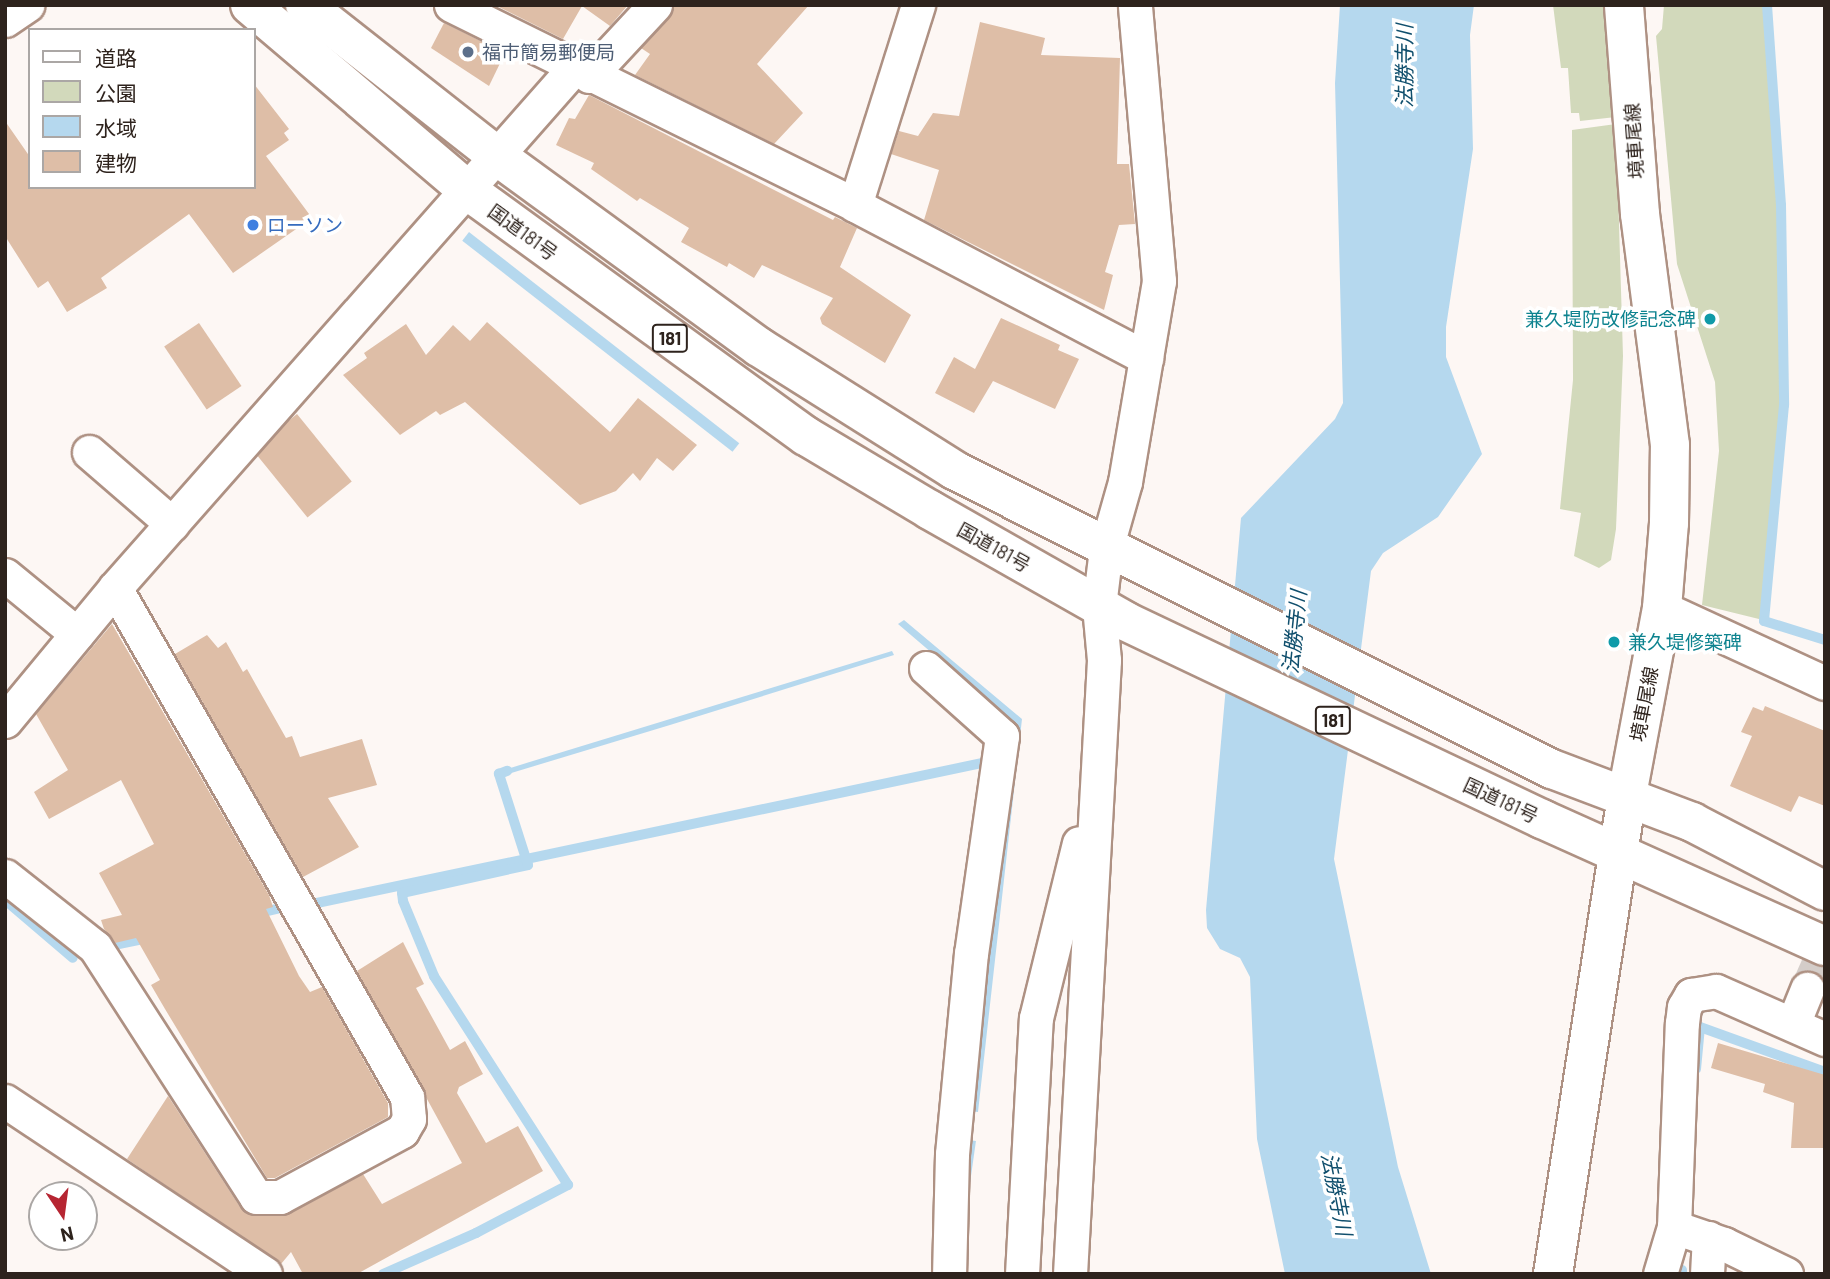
<!DOCTYPE html>
<html>
<head>
<meta charset="utf-8">
<style>
	body { margin:0 }
	#map { position:relative; width:1830px; height:1279px; overflow:hidden; background:#fdf7f4; font-family:Barlow,"Noto Sans JP",sans-serif }
	div>[style] { position:absolute }
	.green>* { inset:0; background:#d2d9bb }
	.water>* { inset:0; background:#b5d8ee; transform-origin:0 0 }
	.stream>* { height:10px; margin:-5px; padding:0 5px; transform-origin:5px; border-radius:5px; background:#b5d8ee }
	.building>* { inset:0; background:#debea7; transform-origin:0 0 }
	.minor-tunnel>* { height:33px; margin-top:-16.5px; transform-origin:0; background:repeating-linear-gradient(90deg,#d4cdc9 0 33px,transparent 0 50px) }
	.roads { filter:drop-shadow(2px 0 #ae9183) drop-shadow(-2px 0 #ae9183) drop-shadow(0 2px #ae9183) drop-shadow(0 -2px #ae9183) }
	.minor>* { height:33px; margin:-16.5px; padding:0 16.5px; transform-origin:16.5px; border-radius:16.5px; background:#fff }
	.major>* { height:38px; margin:-19px; padding:0 19px; transform-origin:19px; border-radius:19px; background:#fff }
	.highway>* { height:38px; margin:-19px; padding:0 19px; transform-origin:19px; border-radius:19px; background:#fff }
	.dots>* { width:19px; height:19px; translate:-50% -50%; box-sizing:border-box; border:4px solid #fff; border-radius:50% }
	span { translate:-50% -50%; white-space:nowrap; text-align:center; line-height:1.15; -webkit-text-stroke:7px #fff; paint-order:stroke }
	.shield-label span { padding:2px 5px; background:#fff; border:2px solid; border-radius:5px; -webkit-text-stroke-width:0 }
	.shield-label { font-size:18px; color:#2e231d; font-weight:700 }
	.service-label { font-size:19px; color:#4e5e75 }
	.left { translate:0 -50%; text-align:left }
	.street-label { font-size:19px; color:#2e231d }
	.shop-label { font-size:19px; color:#366cbe }
	.culture-label { font-size:19px; color:#0d838f }
	.right { translate:-100% -50%; text-align:right }
	.water-label { font-size:21px; color:#104f6d; font-style:italic }
	.frame { position:absolute; inset:0; border:7px solid #2e231d; pointer-events:none }
	.legend { position:absolute; left:28px; top:28px; width:228px; height:161px; box-sizing:border-box; background:#fff; border:2px solid #aba7a5; margin:0; padding:9px 12px; list-style:none; font-size:21px; color:#2e231d }
	.legend li { display:flex; align-items:center; gap:14px; height:35px }
	.legend b { width:35px; border:2px solid #aba7a5 }
	.north { position:absolute; left:28px; top:1181px; width:70px; height:70px; box-sizing:border-box; background:#fff; border:2px solid #aba7a5; border-radius:50%; rotate:167deg; font-size:19px; font-weight:700; line-height:28px; text-align:center; color:#2e231d }
	.north::after { content:''; display:block; margin:auto; width:24px; height:32px; background:#b62532; clip-path:polygon(50% 0,100% 100%,50% 72%,0 100%) }
</style>
</head>
<body>
<div id="map">
	<div class="green">
		<i style="clip-path:polygon(1553px 5px,1607px 5px,1616px 117px,1580px 121px,1579px 113px,1571px 113px,1568px 68px,1561px 68px)"></i>
		<i style="clip-path:polygon(1664px 5px,1764px 5px,1778px 192px,1782px 405px,1763px 620px,1702px 605px,1719px 451px,1715px 382px,1677px 264px,1656px 36px,1662px 29px)"></i>
		<i style="clip-path:polygon(1616px 124px,1623px 356px,1616px 529px,1611px 560px,1599px 568px,1574px 556px,1581px 513px,1560px 509px,1573px 380px,1572px 130px)"></i>
	</div>
	<div class="water">
		<i style="clip-path:polygon(1340px 5px,1474px 5px,1470px 35px,1473px 149px,1446px 327px,1446px 357px,1482px 454px,1438px 517px,1383px 553px,1371px 571px,1334px 859px,1398px 1167px,1431px 1274px,1285px 1274px,1257px 1139px,1250px 977px,1240px 958px,1220px 949px,1207px 928px,1206px 910px,1241px 518px,1335px 419px,1343px 403px,1335px 83px)"></i>
		<i style="left:469px;top:232px;width:343px;height:11px;rotate:38deg"></i>
		<i style="clip-path:polygon(904px 620px,1022px 719px,978px 1112px,969px 1111px,975px 1049px,1014px 723px,898px 624px)"></i>
		<i style="clip-path:polygon(892px 651px,894px 655px,670px 725px,498px 777px,497px 772px)"></i>
		<i style="left:969px;top:1140px;width:7px;height:134px;rotate:8deg"></i>
	</div>
	<div class="stream">
		<i style="left:1767px;top:5px;width:200px;rotate:86deg"></i>
		<i style="left:1781px;top:205px;width:200px;rotate:89.1deg"></i>
		<i style="left:1784px;top:405px;width:217px;rotate:95.3deg"></i>
		<i style="left:1764px;top:621px;width:64px;rotate:17.3deg"></i>
		<i style="left:5px;top:900px;width:89px;rotate:40.5deg"></i>
		<i style="left:312px;top:904px;width:690px;rotate:-11.88deg"></i>
		<i style="left:255px;top:914px;width:28px;rotate:-13deg"></i>
		<i style="left:109px;top:946px;width:41px;rotate:-11.3deg"></i>
		<i style="left:1696px;top:1069px;width:42px;rotate:-84.6deg"></i>
		<i style="left:1700px;top:1027px;width:133px;rotate:19.8deg"></i>
		<i style="left:1682px;top:1270px;width:4px;rotate:90deg"></i>
		<i style="left:383px;top:1274px;width:102px;rotate:-23.8deg"></i>
		<i style="left:476px;top:1233px;width:104px;rotate:-27.6deg"></i>
		<i style="left:568px;top:1185px;width:248px;rotate:-122.7deg"></i>
		<i style="left:434px;top:976px;width:81px;rotate:-112.5deg"></i>
		<i style="left:403px;top:901px;width:8px;rotate:-97deg"></i>
		<i style="left:402px;top:893px;width:129px;rotate:-12.5deg"></i>
		<i style="left:528px;top:865px;width:96px;rotate:-107.7deg"></i>
		<i style="left:499px;top:774px;width:9px;rotate:-21deg"></i>
	</div>
	<div class="building">
		<i style="clip-path:polygon(495px 5px,628px 5px,610px 26px,582px 6px,563px 39px)"></i>
		<i style="clip-path:polygon(674px 5px,809px 5px,757px 64px,803px 113px,774px 144px,635px 75px,650px 54px,641px 48px,669px 18px)"></i>
		<i style="clip-path:polygon(980px 22px,1045px 38px,1041px 55px,1120px 58px,1117px 164px,1129px 164px,1135px 224px,1119px 225px,1105px 272px,1113px 275px,1104px 310px,924px 220px,939px 170px,891px 154px,899px 131px,918px 136px,933px 113px,959px 116px)"></i>
		<i style="clip-path:polygon(444px 23px,505px 53px,489px 86px,431px 48px)"></i>
		<i style="clip-path:polygon(254px 84px,289px 129px,284px 133px,289px 140px,266px 156px,312px 218px,233px 273px,189px 214px,101px 278px,107px 288px,67px 312px,48px 281px,38px 288px,5px 236px,5px 121px,30px 157px,30px 187px,254px 187px)"></i>
		<i style="clip-path:polygon(589px 95px,833px 220px,835px 217px,857px 228px,840px 267px,911px 315px,885px 363px,822px 324px,820px 318px,833px 298px,762px 265px,754px 278px,729px 263px,727px 267px,681px 242px,689px 228px,640px 198px,637px 201px,591px 169px,594px 163px,556px 145px,569px 118px,575px 119px)"></i>
		<i style="clip-path:polygon(1001px 318px,1060px 345px,1058px 350px,1079px 359px,1055px 409px,993px 381px,974px 413px,935px 393px,954px 357px,975px 369px)"></i>
		<i style="clip-path:polygon(487px 322px,610px 432px,638px 398px,697px 445px,673px 471px,657px 458px,640px 481px,633px 473px,616px 491px,580px 505px,465px 402px,440px 415px,436px 411px,400px 435px,343px 375px,367px 358px,364px 353px,406px 324px,426px 355px,453px 325px,470px 341px)"></i>
		<i style="left:199px;top:323px;width:76px;height:42px;rotate:56deg"></i>
		<i style="left:297px;top:414px;width:87px;height:57px;rotate:51deg"></i>
		<i style="clip-path:polygon(112px 624px,269px 895px,273px 907px,266px 909px,299px 976px,310px 992px,322px 987px,388px 1103px,388px 1117px,275px 1178px,267px 1178px,165px 1009px,151px 985px,160px 980px,136px 938px,115px 943px,104px 929px,101px 920px,122px 915px,99px 873px,154px 844px,121px 780px,49px 819px,34px 792px,68px 770px,36px 714px)"></i>
		<i style="clip-path:polygon(207px 635px,218px 648px,226px 642px,243px 672px,247px 669px,286px 738px,292px 736px,300px 757px,362px 739px,377px 785px,328px 798px,359px 847px,303px 877px,175px 654px)"></i>
		<i style="clip-path:polygon(1765px 706px,1825px 731px,1825px 806px,1799px 796px,1791px 812px,1730px 786px,1752px 736px,1741px 732px,1753px 707px,1763px 711px)"></i>
		<i style="clip-path:polygon(403px 942px,424px 984px,416px 988px,450px 1050px,465px 1041px,483px 1074px,459px 1087px,457px 1093px,486px 1143px,518px 1126px,543px 1171px,357px 1274px,303px 1274px,291px 1252px,281px 1264px,127px 1159px,168px 1096px,240px 1207px,255px 1216px,289px 1214px,363px 1174px,382px 1204px,462px 1163px,357px 971px)"></i>
		<i style="clip-path:polygon(1718px 1043px,1825px 1075px,1825px 1148px,1791px 1148px,1794px 1103px,1763px 1092px,1765px 1084px,1711px 1068px)"></i>
	</div>
	<div class="minor-tunnel">
		<i style="left:1807px;top:989px;width:45px;rotate:-66.3deg"></i>
	</div>
	<div class="roads">
		<div class="minor">
			<i style="left:451px;top:5px;width:451px;rotate:26.3deg"></i>
			<i style="left:855px;top:205px;width:329px;rotate:27.7deg"></i>
			<i style="left:5px;top:20px;width:27px;rotate:-34deg"></i>
			<i style="left:589px;top:76px;width:97px;rotate:-47.1deg"></i>
			<i style="left:855px;top:205px;width:210px;rotate:-72.5deg"></i>
			<i style="left:89px;top:452px;width:110px;rotate:40.9deg"></i>
			<i style="left:5px;top:575px;width:93px;rotate:39.3deg"></i>
			<i style="left:1662px;top:608px;width:179px;rotate:24.7deg"></i>
			<i style="left:926px;top:668px;width:102px;rotate:41.8deg"></i>
			<i style="left:1002px;top:736px;width:219px;rotate:98.1deg"></i>
			<i style="left:971px;top:953px;width:202px;rotate:95.4deg"></i>
			<i style="left:952px;top:1154px;width:120px;rotate:91.4deg"></i>
			<i style="left:5px;top:721px;width:173px;rotate:-50.4deg"></i>
			<i style="left:115px;top:588px;width:692px;rotate:-48.57deg"></i>
			<i style="left:5px;top:876px;width:115px;rotate:38.3deg"></i>
			<i style="left:95px;top:947px;width:297px;rotate:57.2deg"></i>
			<i style="left:256px;top:1197px;width:24px"></i>
			<i style="left:280px;top:1197px;width:139px;rotate:-28.4deg"></i>
			<i style="left:402px;top:1131px;width:14px;rotate:-60deg"></i>
			<i style="left:409px;top:1119px;width:22px;rotate:-95deg"></i>
			<i style="left:407px;top:1097px;width:587px;rotate:-119.84deg"></i>
			<i style="left:1793px;top:1024px;width:38px;rotate:-68deg"></i>
			<i style="left:5px;top:1101px;width:312px;rotate:33.6deg"></i>
			<i style="left:1674px;top:1227px;width:204px;rotate:-87.8deg"></i>
			<i style="left:1682px;top:1023px;width:16px;rotate:-83deg"></i>
			<i style="left:1684px;top:1007px;width:14px;rotate:-60deg"></i>
			<i style="left:1691px;top:995px;width:25px;rotate:-9deg"></i>
			<i style="left:1716px;top:991px;width:119px;rotate:23.8deg"></i>
			<i style="left:1022px;top:1274px;width:256px;rotate:-86.9deg"></i>
			<i style="left:1036px;top:1018px;width:180px;rotate:-76.2deg"></i>
			<i style="left:1070px;top:1274px;width:615px;rotate:-86.83deg"></i>
			<i style="left:1104px;top:660px;width:54px;rotate:-95.3deg"></i>
			<i style="left:1099px;top:606px;width:57px;rotate:-83deg"></i>
			<i style="left:1106px;top:549px;width:70px;rotate:-74.2deg"></i>
			<i style="left:1125px;top:482px;width:204px;rotate:-80.4deg"></i>
			<i style="left:1159px;top:281px;width:277px;rotate:-95deg"></i>
			<i style="left:1660px;top:1274px;width:49px;rotate:-73.4deg"></i>
			<i style="left:1674px;top:1227px;width:53px;rotate:18.8deg"></i>
			<i style="left:1724px;top:1244px;width:69px;rotate:25.8deg"></i>
			<i style="left:1707px;top:1274px;width:36px;rotate:-87deg"></i>
		</div>
		<div class="major">
			<i style="left:1553px;top:1274px;width:485px;rotate:-81.2deg"></i>
			<i style="left:1627px;top:795px;width:190px;rotate:-79.4deg"></i>
			<i style="left:1662px;top:608px;width:85px;rotate:-85.3deg"></i>
			<i style="left:1669px;top:523px;width:78px;rotate:-89.3deg"></i>
			<i style="left:1670px;top:445px;width:233px;rotate:-97.4deg"></i>
			<i style="left:1640px;top:214px;width:210px;rotate:-94.4deg"></i>
		</div>
		<div class="highway">
			<i style="left:250px;top:5px;width:285px;rotate:40.4deg"></i>
			<i style="left:467px;top:190px;width:419px;rotate:36deg"></i>
			<i style="left:806px;top:436px;width:144px;rotate:30.8deg"></i>
			<i style="left:930px;top:510px;width:224px;rotate:29.6deg"></i>
			<i style="left:1125px;top:621px;width:462px;rotate:25.4deg"></i>
			<i style="left:1542px;top:819px;width:310px;rotate:24.2deg"></i>
			<i style="left:305px;top:5px;width:244px;rotate:38.2deg"></i>
			<i style="left:497px;top:156px;width:324px;rotate:36.1deg"></i>
			<i style="left:759px;top:347px;width:231px;rotate:32.2deg"></i>
			<i style="left:954px;top:470px;width:669px;rotate:26.57deg"></i>
			<i style="left:1552px;top:769px;width:150px;rotate:20.7deg"></i>
			<i style="left:1692px;top:822px;width:150px;rotate:27.4deg"></i>
		</div>
	</div>
	<div class="dots">
		<i style="left:468px;top:52px;background:#5c6f8a"></i>
		<i style="left:253px;top:225px;background:#3f7fe0"></i>
		<i style="left:1710px;top:319px;background:#0f9aa8"></i>
		<i style="left:1614px;top:642px;background:#0f9aa8"></i>
	</div>
	<div class="shield-label">
		<span style="left:670px;top:338px">181</span>
		<span style="left:1333px;top:720px">181</span>
	</div>
	<div class="service-label">
		<span class="left" style="left:482px;top:52px">福市簡易郵便局</span>
	</div>
	<div class="street-label">
		<span style="left:1634px;top:141px;rotate:-94deg">境車尾線</span>
		<span style="left:523px;top:232px;rotate:36deg">国道181号</span>
		<span style="left:994px;top:547px;rotate:29deg">国道181号</span>
		<span style="left:1644px;top:704px;rotate:-79deg">境車尾線</span>
		<span style="left:1501px;top:800px;rotate:25deg">国道181号</span>
	</div>
	<div class="shop-label">
		<span class="left" style="left:267px;top:225px">ローソン</span>
	</div>
	<div class="culture-label">
		<span class="right" style="left:1696px;top:319px">兼久堤防改修記念碑</span>
		<span class="left" style="left:1628px;top:642px">兼久堤修築碑</span>
	</div>
	<div class="water-label">
		<span style="left:1404px;top:66px;rotate:-90deg">法勝寺川</span>
		<span style="left:1294px;top:632px;rotate:-84deg">法勝寺川</span>
		<span style="left:1337px;top:1194px;rotate:79deg">法勝寺川</span>
	</div>
	<div class="frame"></div>
	<ul class="legend">
	<li><b style="height:9px;background:#fff"></b>道路</li>
	<li><b style="height:19px;background:#d2d9bb"></b>公園</li>
	<li><b style="height:19px;background:#b5d8ee"></b>水域</li>
	<li><b style="height:19px;background:#debea7"></b>建物</li>
	</ul>
	<div class="north">N</div>
</div>
</body>
</html>
